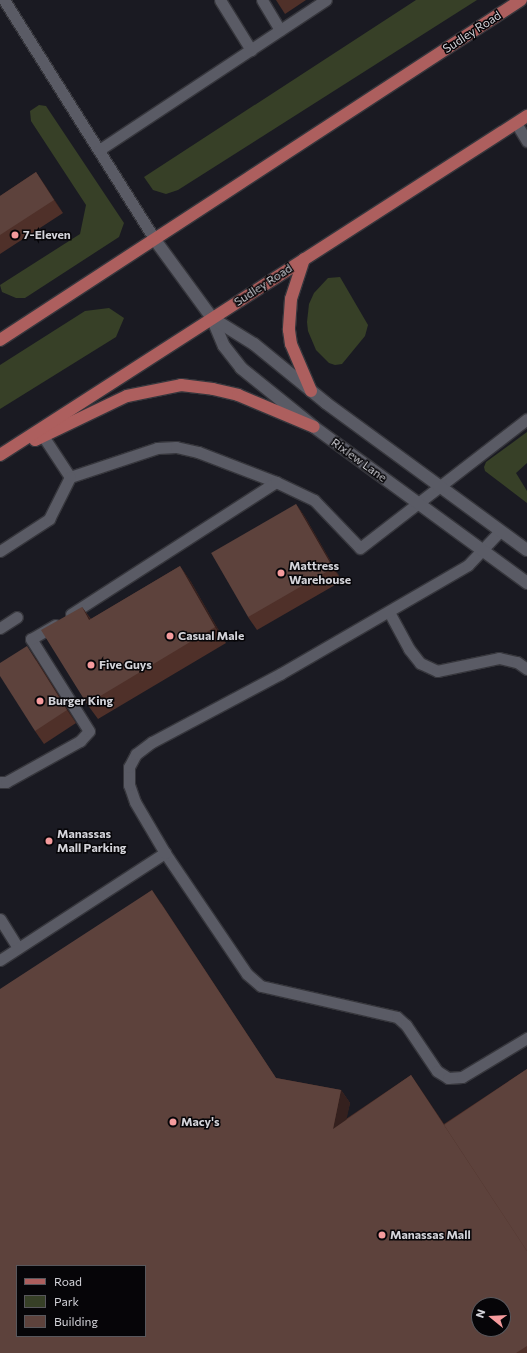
<!DOCTYPE html>
<html>
<head>
<meta charset="utf-8">
<style>
	body { margin:0 }
	#map { position:relative; width:527px; height:1353px; overflow:hidden; background:#1a1a22; font-family:Commissioner,sans-serif }
	div>[style] { position:absolute }
	.green>* { inset:0; background:#374027 }
	.roads { filter:drop-shadow(1px 0 #36363c) drop-shadow(-1px 0 #36363c) drop-shadow(0 1px #36363c) drop-shadow(0 -1px #36363c) }
	.service>* { height:11px; margin:-5.5px; padding:0 5.5px; transform-origin:5.5px; border-radius:5.5px; background:#5a5b65 }
	.tertiary>* { height:12px; margin:-6px; padding:0 6px; transform-origin:6px; border-radius:6px; background:#5a5b65 }
	.primary>* { height:12px; margin:-6px; padding:0 6px; transform-origin:6px; border-radius:6px; background:#ad5f5e }
	.wall>* { inset:0; background:#4f3029 }
	.shaded-wall>* { inset:0; background:#34201e; transform-origin:0 0 }
	.building>* { inset:0; background:#5d423c; transform-origin:0 0 }
	.dots>* { width:11px; height:11px; translate:-50% -50%; box-sizing:border-box; border:2px solid #060508; border-radius:50% }
	span { translate:-50% -50%; white-space:nowrap; text-align:center; line-height:1.15; -webkit-text-stroke:3px #060508; paint-order:stroke }
	.street-label { font-size:12px; color:#d3d3d9 }
	.poi-label { font-size:12px; color:#d3d3d9; font-weight:700 }
	.left { translate:0 -50%; text-align:left }
	.legend { position:absolute; left:16px; top:1265px; width:130px; height:72px; box-sizing:border-box; background:#060508; border:1px solid #58575c; margin:0; padding:5px 7px; list-style:none; font-size:12px; color:#d3d3d9 }
	.legend li { display:flex; align-items:center; gap:8px; height:20px }
	.legend b { width:20px; border:1px solid #58575c }
	.north { position:absolute; left:471px; top:1297px; width:40px; height:40px; box-sizing:border-box; background:#060508; border:1px solid #58575c; border-radius:50%; rotate:288deg; font-size:11px; font-weight:700; line-height:16px; text-align:center; color:#d3d3d9 }
	.north::after { content:''; display:block; margin:auto; width:14px; height:18px; background:#f59b9d; clip-path:polygon(50% 0,100% 100%,50% 72%,0 100%) }
</style>
</head>
<body>
<div id="map">
	<div class="green">
		<i style="clip-path:polygon(416px 0,477px 0,178px 190px,166px 194px,153px 190px,144px 177px)"></i>
		<i style="clip-path:polygon(39px 105px,46px 106px,124px 223px,119px 237px,25px 298px,16px 298px,2px 292px,0 285px,80px 234px,86px 205px,31px 121px,30px 111px)"></i>
		<i style="clip-path:polygon(340px 277px,368px 325px,365px 336px,342px 364px,335px 365px,329px 363px,316px 350px,308px 331px,307px 322px,309px 304px,314px 293px,328px 278px)"></i>
		<i style="clip-path:polygon(109px 308px,124px 318px,116px 337px,0 409px,0 365px,85px 311px)"></i>
		<i style="clip-path:polygon(527px 432px,527px 463px,516px 473px,527px 491px,527px 503px,485px 471px,484px 467px,486px 462px)"></i>
	</div>
	<div class="roads">
		<div class="service">
			<i style="left:4px;top:0;width:284px;rotate:57.8deg"></i>
			<i style="left:220px;top:0;width:59px;rotate:58.2deg"></i>
			<i style="left:262px;top:0;width:35px;rotate:59deg"></i>
			<i style="left:516px;top:123px;width:21px;rotate:59deg"></i>
			<i style="left:99px;top:150px;width:272px;rotate:-33.5deg"></i>
			<i style="left:39px;top:430px;width:56px;rotate:56.6deg"></i>
			<i style="left:70px;top:477px;width:92px;rotate:-18.4deg"></i>
			<i style="left:157px;top:448px;width:19px;rotate:-3deg"></i>
			<i style="left:176px;top:447px;width:23px;rotate:13deg"></i>
			<i style="left:198px;top:452px;width:84px;rotate:21deg"></i>
			<i style="left:0;top:551px;width:59px;rotate:-33.1deg"></i>
			<i style="left:49px;top:519px;width:47px;rotate:-63.4deg"></i>
			<i style="left:389px;top:612px;width:42px;rotate:61.6deg"></i>
			<i style="left:409px;top:649px;width:18px;rotate:52deg"></i>
			<i style="left:420px;top:663px;width:19px;rotate:25deg"></i>
			<i style="left:437px;top:671px;width:63px;rotate:-11.8deg"></i>
			<i style="left:499px;top:658px;width:18px;rotate:13deg"></i>
			<i style="left:517px;top:662px;width:12px;rotate:35deg"></i>
			<i style="left:71px;top:614px;width:244px;rotate:-32.8deg"></i>
			<i style="left:276px;top:482px;width:42px;rotate:25.3deg"></i>
			<i style="left:314px;top:500px;width:66px;rotate:46.2deg"></i>
			<i style="left:360px;top:548px;width:211px;rotate:-37.7deg"></i>
			<i style="left:0;top:628px;width:20px;rotate:-33deg"></i>
			<i style="left:0;top:782px;width:6px"></i>
			<i style="left:6px;top:782px;width:85px;rotate:-29deg"></i>
			<i style="left:80px;top:741px;width:13px;rotate:-48deg"></i>
			<i style="left:89px;top:731px;width:109px;rotate:-122.2deg"></i>
			<i style="left:31px;top:639px;width:28px;rotate:-30deg"></i>
			<i style="left:165px;top:853px;width:146px;rotate:55.9deg"></i>
			<i style="left:247px;top:974px;width:18px;rotate:41deg"></i>
			<i style="left:261px;top:986px;width:139px;rotate:12.8deg"></i>
			<i style="left:397px;top:1017px;width:12px;rotate:42deg"></i>
			<i style="left:406px;top:1025px;width:55px;rotate:56deg"></i>
			<i style="left:437px;top:1071px;width:13px;rotate:32deg"></i>
			<i style="left:448px;top:1078px;width:14px;rotate:-4deg"></i>
			<i style="left:462px;top:1077px;width:76px;rotate:-31deg"></i>
			<i style="left:0;top:919px;width:34px;rotate:58deg"></i>
			<i style="left:0;top:960px;width:197px;rotate:-33deg"></i>
			<i style="left:165px;top:853px;width:59px;rotate:-120.5deg"></i>
			<i style="left:135px;top:802px;width:18px;rotate:-109deg"></i>
			<i style="left:129px;top:785px;width:18px;rotate:-90deg"></i>
			<i style="left:129px;top:767px;width:15px;rotate:-62deg"></i>
			<i style="left:136px;top:754px;width:20px;rotate:-37deg"></i>
			<i style="left:152px;top:742px;width:145px;rotate:-28deg"></i>
			<i style="left:280px;top:674px;width:217px;rotate:-30.1deg"></i>
			<i style="left:468px;top:565px;width:47px;rotate:-46.7deg"></i>
		</div>
		<div class="tertiary">
			<i style="left:155px;top:240px;width:97px;rotate:53.8deg"></i>
			<i style="left:212px;top:318px;width:30px;rotate:67deg"></i>
			<i style="left:224px;top:346px;width:28px;rotate:52deg"></i>
			<i style="left:241px;top:368px;width:94px;rotate:38.9deg"></i>
			<i style="left:314px;top:427px;width:264px;rotate:36.2deg"></i>
			<i style="left:212px;top:318px;width:49px;rotate:31.8deg"></i>
			<i style="left:254px;top:344px;width:93px;rotate:39.3deg"></i>
			<i style="left:326px;top:403px;width:249px;rotate:36.2deg"></i>
		</div>
		<div class="primary">
			<i style="left:304px;top:259px;width:42px;rotate:108deg"></i>
			<i style="left:291px;top:299px;width:31px;rotate:94deg"></i>
			<i style="left:289px;top:330px;width:14px;rotate:82deg"></i>
			<i style="left:291px;top:344px;width:51px;rotate:66.9deg"></i>
			<i style="left:0;top:340px;width:622px;rotate:-33.13deg"></i>
			<i style="left:35px;top:440px;width:102px;rotate:-25.6deg"></i>
			<i style="left:127px;top:396px;width:55px;rotate:-11.5deg"></i>
			<i style="left:181px;top:385px;width:32px;rotate:7deg"></i>
			<i style="left:213px;top:389px;width:26px;rotate:13deg"></i>
			<i style="left:238px;top:395px;width:82px;rotate:22.8deg"></i>
			<i style="left:0;top:455px;width:627px;rotate:-32.75deg"></i>
		</div>
	</div>
	<div class="wall">
		<i style="clip-path:polygon(276px 0,306px 0,285px 14px)"></i>
		<i style="clip-path:polygon(36px 172px,63px 213px,0 254px,0 196px)"></i>
		<i style="clip-path:polygon(296px 504px,305px 517px,342px 581px,257px 630px,248px 617px)"></i>
		<i style="clip-path:polygon(180px 566px,191px 582px,226px 643px,98px 719px,87px 704px,82px 607px,91px 619px)"></i>
		<i style="clip-path:polygon(36px 659px,76px 723px,44px 744px,35px 731px)"></i>
		<i style="clip-path:polygon(161px 903px,276px 1078px,341px 1090px,350px 1103px,346px 1119px,411px 1075px,444px 1124px,527px 1069px,527px 1353px,0 1353px)"></i>
	</div>
	<div class="shaded-wall">
		<i style="clip-path:polygon(36px 172px,45px 185px,63px 213px,54px 200px)"></i>
		<i style="clip-path:polygon(296px 504px,305px 517px,342px 581px,333px 568px)"></i>
		<i style="clip-path:polygon(180px 566px,191px 582px,226px 643px,215px 627px)"></i>
		<i style="clip-path:polygon(82px 607px,93px 623px,89px 620px)"></i>
		<i style="clip-path:polygon(27px 646px,36px 659px,76px 723px,67px 710px)"></i>
		<i style="left:152px;top:890px;width:16px;height:225px;rotate:55deg"></i>
		<i style="clip-path:polygon(411px 1075px,420px 1088px,527px 1250px)"></i>
		<i style="clip-path:polygon(341px 1090px,350px 1103px,342px 1141px,333px 1129px)"></i>
	</div>
	<div class="building">
		<i style="clip-path:polygon(36px 172px,54px 200px,0 235px,0 196px)"></i>
		<i style="left:296px;top:504px;width:74px;height:98px;rotate:60deg"></i>
		<i style="clip-path:polygon(180px 566px,215px 627px,87px 704px,41px 630px,82px 607px,89px 620px)"></i>
		<i style="clip-path:polygon(27px 646px,67px 710px,35px 731px,0 676px,0 663px)"></i>
		<i style="clip-path:polygon(evenodd,152px 890px,276px 1078px,341px 1090px,333px 1129px,411px 1075px,527px 1251px,527px 1346px,516px 1353px,0 1353px,0 989px,152px 890px,17px 1266px,145px 1266px,145px 1336px,17px 1336px,17px 1266px,152px 890px,479px 1305px,503px 1305px,503px 1329px,479px 1329px,479px 1305px)"></i>
		<i style="clip-path:polygon(527px 1069px,527px 1251px,444px 1125px)"></i>
	</div>
	<div class="dots">
		<i style="left:15px;top:235px;background:#f59b9d"></i>
		<i style="left:281px;top:573px;background:#f59b9d"></i>
		<i style="left:170px;top:636px;background:#f59b9d"></i>
		<i style="left:91px;top:665px;background:#f59b9d"></i>
		<i style="left:40px;top:701px;background:#f59b9d"></i>
		<i style="left:49px;top:841px;background:#f59b9d"></i>
		<i style="left:173px;top:1122px;background:#f59b9d"></i>
		<i style="left:382px;top:1235px;background:#f59b9d"></i>
	</div>
	<div class="street-label">
		<span style="left:472px;top:32px;rotate:-33deg">Sudley Road</span>
		<span style="left:263px;top:285px;rotate:-33deg">Sudley Road</span>
		<span style="left:359px;top:460px;rotate:36deg">Rixlew Lane</span>
	</div>
	<div class="poi-label">
		<span class="left" style="left:23px;top:235px">7-Eleven</span>
		<span class="left" style="left:289px;top:573px">Mattress<br>Warehouse</span>
		<span class="left" style="left:178px;top:636px">Casual Male</span>
		<span class="left" style="left:99px;top:665px">Five Guys</span>
		<span class="left" style="left:48px;top:701px">Burger King</span>
		<span class="left" style="left:57px;top:841px">Manassas<br>Mall Parking</span>
		<span class="left" style="left:181px;top:1122px">Macy's</span>
		<span class="left" style="left:390px;top:1235px">Manassas Mall</span>
	</div>
	<ul class="legend">
	<li><b style="height:5px;background:#ad5f5e"></b>Road</li>
	<li><b style="height:11px;background:#374027"></b>Park</li>
	<li><b style="height:11px;background:#5d423c"></b>Building</li>
	</ul>
	<div class="north">N</div>
</div>
</body>
</html>
